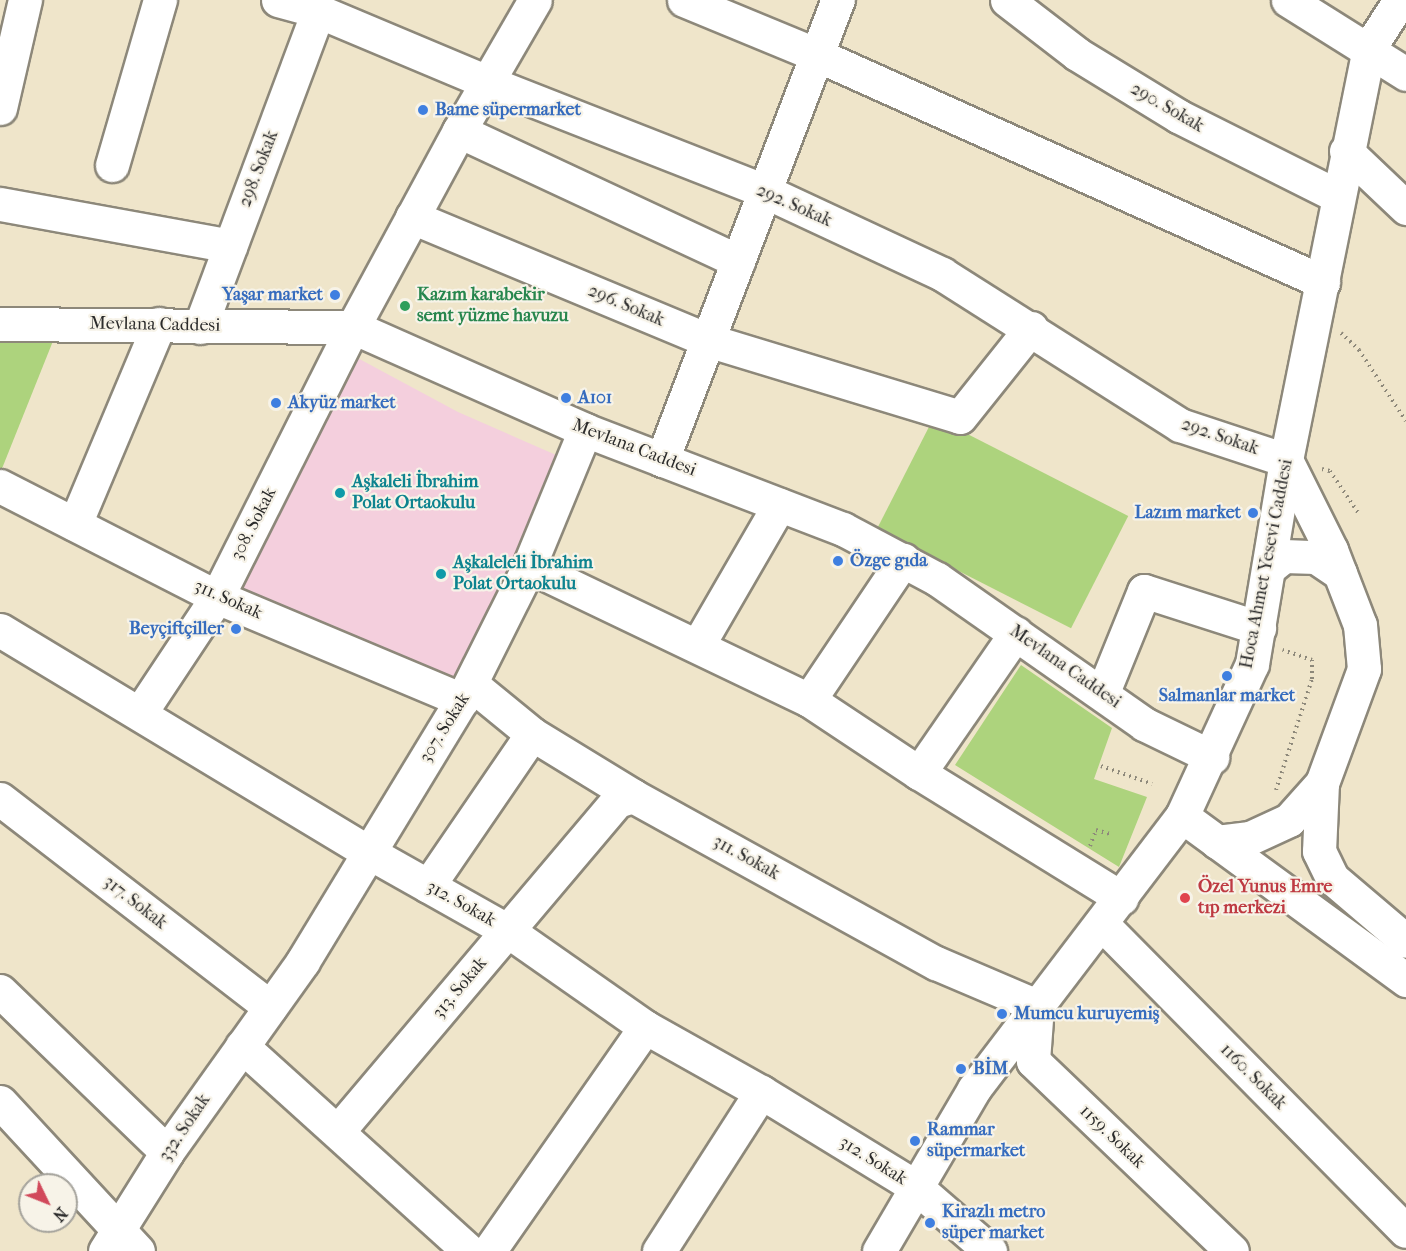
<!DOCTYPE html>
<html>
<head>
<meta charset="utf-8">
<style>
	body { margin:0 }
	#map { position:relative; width:1406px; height:1251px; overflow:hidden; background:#efe5ca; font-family:"IM FELL French Canon",serif }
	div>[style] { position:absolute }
	.built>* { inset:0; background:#f4cfdd }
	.green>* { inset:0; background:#add37d; transform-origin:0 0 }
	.path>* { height:4px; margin-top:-2px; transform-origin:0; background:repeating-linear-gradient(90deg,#8d887a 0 1.5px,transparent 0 6px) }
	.roads { filter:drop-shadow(2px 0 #8d887a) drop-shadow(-2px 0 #8d887a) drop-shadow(0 2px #8d887a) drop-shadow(0 -2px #8d887a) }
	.minor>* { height:33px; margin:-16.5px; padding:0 16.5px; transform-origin:16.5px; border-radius:16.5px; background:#fff }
	.major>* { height:33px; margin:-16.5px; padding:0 16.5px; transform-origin:16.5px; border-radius:16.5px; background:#fff }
	.dots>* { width:16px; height:16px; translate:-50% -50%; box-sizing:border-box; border:3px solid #f7f3e8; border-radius:50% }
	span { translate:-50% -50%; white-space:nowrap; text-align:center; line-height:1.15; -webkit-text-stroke:4.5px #f7f3e8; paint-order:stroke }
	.street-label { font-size:18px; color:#2b2b2b }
	.shop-label { font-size:18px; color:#366cbe; font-weight:700 }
	.left { translate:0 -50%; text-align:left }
	.right { translate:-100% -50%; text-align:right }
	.leisure-label { font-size:18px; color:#27864d; font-weight:700 }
	.culture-label { font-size:18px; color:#0d838f; font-weight:700 }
	.health-label { font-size:18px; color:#be3a42; font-weight:700 }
	.north { position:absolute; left:18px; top:1173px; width:60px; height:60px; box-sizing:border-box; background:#f7f3e8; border:2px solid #a5a39c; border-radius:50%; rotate:133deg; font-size:16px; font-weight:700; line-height:24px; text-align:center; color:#2b2b2b }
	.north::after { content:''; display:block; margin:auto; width:21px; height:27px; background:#d1495b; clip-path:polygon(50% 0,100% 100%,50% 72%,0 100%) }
</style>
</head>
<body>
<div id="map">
	<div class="built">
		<i style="clip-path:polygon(352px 355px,458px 412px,563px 458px,459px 688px,230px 588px)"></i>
	</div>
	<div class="green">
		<i style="clip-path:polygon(0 341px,53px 341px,1px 471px,0 470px)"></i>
		<i style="left:934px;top:417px;width:218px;height:126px;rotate:27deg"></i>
		<i style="clip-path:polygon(1021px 665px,1112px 728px,1094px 779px,1147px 797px,1119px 867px,955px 765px)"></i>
	</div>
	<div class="path">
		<i style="left:1341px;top:333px;width:25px;rotate:43deg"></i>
		<i style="left:1359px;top:350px;width:85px;rotate:56.5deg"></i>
		<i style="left:1322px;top:469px;width:8px;rotate:14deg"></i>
		<i style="left:1330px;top:471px;width:52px;rotate:56deg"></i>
		<i style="left:1101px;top:766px;width:54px;rotate:19.4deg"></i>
		<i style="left:1276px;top:790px;width:117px;rotate:-72deg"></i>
		<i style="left:1312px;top:679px;width:19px;rotate:-90deg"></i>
		<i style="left:1312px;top:660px;width:31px;rotate:-161deg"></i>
		<i style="left:1090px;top:846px;width:17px;rotate:-69deg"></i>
		<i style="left:1096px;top:830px;width:15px;rotate:16deg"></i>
	</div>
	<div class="roads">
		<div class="minor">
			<i style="left:278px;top:0;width:41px;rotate:15.4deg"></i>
			<i style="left:318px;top:11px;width:186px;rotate:22.8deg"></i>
			<i style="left:489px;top:83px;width:293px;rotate:21.4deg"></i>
			<i style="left:762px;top:190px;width:199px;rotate:25deg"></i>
			<i style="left:942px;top:274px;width:282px;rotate:32.4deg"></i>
			<i style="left:1180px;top:425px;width:112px;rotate:18.3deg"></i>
			<i style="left:684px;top:0;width:142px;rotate:22.4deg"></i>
			<i style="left:815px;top:54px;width:557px;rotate:24.17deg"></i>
			<i style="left:1007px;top:0;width:88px;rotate:37.6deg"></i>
			<i style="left:1077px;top:54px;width:119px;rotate:31.5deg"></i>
			<i style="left:1178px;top:116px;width:179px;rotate:26.6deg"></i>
			<i style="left:1288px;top:0;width:139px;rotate:32.1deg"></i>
			<i style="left:0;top:108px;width:111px;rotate:-77deg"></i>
			<i style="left:459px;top:131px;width:308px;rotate:25deg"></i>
			<i style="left:1346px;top:151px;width:83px;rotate:43.5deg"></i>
			<i style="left:112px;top:165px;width:172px;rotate:-73.8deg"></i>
			<i style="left:0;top:204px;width:234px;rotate:10.3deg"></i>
			<i style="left:412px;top:217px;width:320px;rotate:22.6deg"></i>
			<i style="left:707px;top:340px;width:264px;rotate:16.9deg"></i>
			<i style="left:960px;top:417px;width:114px;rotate:-51.4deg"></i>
			<i style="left:0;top:324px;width:353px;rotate:0.5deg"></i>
			<i style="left:353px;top:327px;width:254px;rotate:23.9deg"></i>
			<i style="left:585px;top:430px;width:276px;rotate:21deg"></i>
			<i style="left:843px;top:529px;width:106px;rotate:28deg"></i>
			<i style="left:937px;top:579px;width:253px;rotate:35deg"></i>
			<i style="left:1144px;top:724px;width:76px;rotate:25.9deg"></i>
			<i style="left:200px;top:327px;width:337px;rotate:-69.5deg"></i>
			<i style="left:662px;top:460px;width:493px;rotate:-69.1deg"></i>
			<i style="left:0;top:486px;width:244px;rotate:27.1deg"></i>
			<i style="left:217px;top:597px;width:266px;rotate:22.8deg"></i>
			<i style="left:75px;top:524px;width:217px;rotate:-67.2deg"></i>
			<i style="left:529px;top:566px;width:310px;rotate:25.6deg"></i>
			<i style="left:809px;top:700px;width:132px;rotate:33.6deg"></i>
			<i style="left:919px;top:773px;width:238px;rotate:31.7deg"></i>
			<i style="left:0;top:630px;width:430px;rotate:31.1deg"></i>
			<i style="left:368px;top:852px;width:161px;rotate:29.4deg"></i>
			<i style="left:508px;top:931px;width:167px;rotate:35deg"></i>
			<i style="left:645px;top:1027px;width:133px;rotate:29.3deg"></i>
			<i style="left:761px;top:1092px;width:182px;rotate:31.5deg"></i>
			<i style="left:916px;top:1187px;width:98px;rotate:40.9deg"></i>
			<i style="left:698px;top:645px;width:162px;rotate:-59.9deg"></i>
			<i style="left:471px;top:684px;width:79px;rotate:39.3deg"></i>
			<i style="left:532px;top:734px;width:119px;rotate:31.5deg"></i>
			<i style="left:633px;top:796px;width:346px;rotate:28.9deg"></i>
			<i style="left:936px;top:963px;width:110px;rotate:23.1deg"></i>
			<i style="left:1037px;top:1006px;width:55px;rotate:94.2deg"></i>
			<i style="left:1033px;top:1061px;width:275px;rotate:43.7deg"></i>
			<i style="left:1103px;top:692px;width:109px;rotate:-67.9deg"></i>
			<i style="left:1144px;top:591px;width:121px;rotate:17.8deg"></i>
			<i style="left:809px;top:700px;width:169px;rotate:-56.1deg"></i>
			<i style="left:140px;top:713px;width:139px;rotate:-56.4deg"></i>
			<i style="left:217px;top:597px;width:302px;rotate:-63.3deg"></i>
			<i style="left:353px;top:327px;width:223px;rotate:-61.6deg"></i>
			<i style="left:459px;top:131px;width:151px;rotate:-59.9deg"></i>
			<i style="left:919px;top:773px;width:170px;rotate:-55.3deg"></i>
			<i style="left:0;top:799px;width:341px;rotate:37.6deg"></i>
			<i style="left:428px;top:886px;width:184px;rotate:-55.6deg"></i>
			<i style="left:1101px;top:923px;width:433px;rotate:45.3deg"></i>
			<i style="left:0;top:991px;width:232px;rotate:44deg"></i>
			<i style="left:242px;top:1046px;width:306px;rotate:42.1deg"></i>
			<i style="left:0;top:1102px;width:203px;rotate:47.2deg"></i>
			<i style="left:338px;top:1131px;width:432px;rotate:-49.8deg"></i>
			<i style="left:617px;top:801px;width:17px;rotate:-17deg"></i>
			<i style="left:105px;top:1251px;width:117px;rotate:-57.9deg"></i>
			<i style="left:167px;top:1152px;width:234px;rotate:-54.5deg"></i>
			<i style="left:303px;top:961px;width:306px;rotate:-58.7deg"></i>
			<i style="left:462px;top:700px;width:150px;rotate:-63.4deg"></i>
			<i style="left:529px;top:566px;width:147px;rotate:-67.6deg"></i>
			<i style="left:489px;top:1251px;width:273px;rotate:-55.1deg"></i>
			<i style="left:659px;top:1251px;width:189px;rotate:-57.3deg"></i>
		</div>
		<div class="major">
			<i style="left:1286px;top:460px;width:101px;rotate:63.4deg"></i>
			<i style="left:1331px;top:550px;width:80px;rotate:68.9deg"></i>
			<i style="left:1360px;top:625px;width:44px;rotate:84.8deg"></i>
			<i style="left:1364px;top:669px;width:121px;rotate:110.2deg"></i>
			<i style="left:1322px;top:783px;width:68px;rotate:92.5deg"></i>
			<i style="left:1319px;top:851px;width:30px;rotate:64deg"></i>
			<i style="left:1332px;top:878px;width:97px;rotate:40.4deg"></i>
			<i style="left:1269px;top:568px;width:19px;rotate:-39deg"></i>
			<i style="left:1284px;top:556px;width:32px;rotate:2deg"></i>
			<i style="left:1316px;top:557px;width:29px;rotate:34deg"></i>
			<i style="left:1182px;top:816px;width:278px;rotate:36.2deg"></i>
			<i style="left:1217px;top:842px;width:33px;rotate:-7deg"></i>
			<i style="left:1250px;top:838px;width:43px;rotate:-24.8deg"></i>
			<i style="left:1289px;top:820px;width:50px;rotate:-48.3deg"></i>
			<i style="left:879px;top:1251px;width:188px;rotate:-59.6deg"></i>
			<i style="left:974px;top:1089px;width:343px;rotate:-52.7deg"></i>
			<i style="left:1182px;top:816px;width:167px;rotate:-65.3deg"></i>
			<i style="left:1252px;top:664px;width:207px;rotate:-80.5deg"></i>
			<i style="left:1286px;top:460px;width:420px;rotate:-78.6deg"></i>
			<i style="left:1369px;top:48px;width:57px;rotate:-57.1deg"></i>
		</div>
	</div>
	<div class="dots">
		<i style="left:423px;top:110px;background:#3f7fe0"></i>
		<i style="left:335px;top:295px;background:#3f7fe0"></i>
		<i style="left:405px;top:306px;background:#2e9e5b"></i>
		<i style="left:566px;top:398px;background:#3f7fe0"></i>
		<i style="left:276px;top:403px;background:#3f7fe0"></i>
		<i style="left:340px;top:493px;background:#0f9aa8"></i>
		<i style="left:1253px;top:513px;background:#3f7fe0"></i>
		<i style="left:838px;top:561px;background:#3f7fe0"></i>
		<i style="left:441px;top:574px;background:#0f9aa8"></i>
		<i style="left:236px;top:629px;background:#3f7fe0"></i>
		<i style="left:1227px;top:676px;background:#3f7fe0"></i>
		<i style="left:1185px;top:898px;background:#e0444e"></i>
		<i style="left:1002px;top:1014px;background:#3f7fe0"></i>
		<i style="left:961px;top:1069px;background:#3f7fe0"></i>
		<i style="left:915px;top:1141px;background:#3f7fe0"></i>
		<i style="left:930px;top:1223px;background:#3f7fe0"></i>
	</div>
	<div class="street-label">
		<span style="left:1167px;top:108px;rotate:30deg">290. Sokak</span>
		<span style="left:259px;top:169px;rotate:-69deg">298. Sokak</span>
		<span style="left:794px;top:206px;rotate:24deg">292. Sokak</span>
		<span style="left:626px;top:306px;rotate:23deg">296. Sokak</span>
		<span style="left:155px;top:325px;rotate:1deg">Mevlana Caddesi</span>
		<span style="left:1220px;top:437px;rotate:19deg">292. Sokak</span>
		<span style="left:634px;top:448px;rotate:21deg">Mevlana Caddesi</span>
		<span style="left:254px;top:524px;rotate:-63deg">308. Sokak</span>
		<span style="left:1267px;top:564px;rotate:-79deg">Hoca Ahmet Yesevi Caddesi</span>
		<span style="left:228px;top:600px;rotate:24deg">311. Sokak</span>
		<span style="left:1065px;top:667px;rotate:35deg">Mevlana Caddesi</span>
		<span style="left:445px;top:728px;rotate:-58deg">307. Sokak</span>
		<span style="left:746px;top:858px;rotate:29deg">311. Sokak</span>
		<span style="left:135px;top:903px;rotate:38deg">317. Sokak</span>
		<span style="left:461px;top:904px;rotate:29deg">312. Sokak</span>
		<span style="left:460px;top:988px;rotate:-50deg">313. Sokak</span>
		<span style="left:1253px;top:1077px;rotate:45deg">1160. Sokak</span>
		<span style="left:185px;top:1128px;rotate:-56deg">332. Sokak</span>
		<span style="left:1112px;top:1137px;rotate:44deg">1159. Sokak</span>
		<span style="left:873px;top:1161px;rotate:32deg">312. Sokak</span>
	</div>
	<div class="shop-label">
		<span class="left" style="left:435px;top:110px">Bame süpermarket</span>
		<span class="right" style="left:323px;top:295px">Yaşar market</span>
		<span class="left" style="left:578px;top:398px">A101</span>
		<span class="left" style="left:288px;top:403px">Akyüz market</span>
		<span class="right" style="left:1241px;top:513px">Lazım market</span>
		<span class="left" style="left:850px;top:561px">Özge gıda</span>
		<span class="right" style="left:224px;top:629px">Beyçiftçiller</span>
		<span style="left:1227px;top:696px">Salmanlar market</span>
		<span class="left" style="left:1014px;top:1014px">Mumcu kuruyemiş</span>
		<span class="left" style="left:973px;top:1069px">BİM</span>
		<span class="left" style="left:927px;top:1141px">Rammar<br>süpermarket</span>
		<span class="left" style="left:942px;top:1223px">Kirazlı metro<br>süper market</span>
	</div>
	<div class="leisure-label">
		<span class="left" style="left:417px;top:306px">Kazım karabekir<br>semt yüzme havuzu</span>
	</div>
	<div class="culture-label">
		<span class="left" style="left:352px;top:493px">Aşkaleli İbrahim<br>Polat Ortaokulu</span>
		<span class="left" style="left:453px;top:574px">Aşkaleleli İbrahim<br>Polat Ortaokulu</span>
	</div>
	<div class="health-label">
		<span class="left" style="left:1198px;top:898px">Özel Yunus Emre<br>tıp merkezi</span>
	</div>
	<div class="north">N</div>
</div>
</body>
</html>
